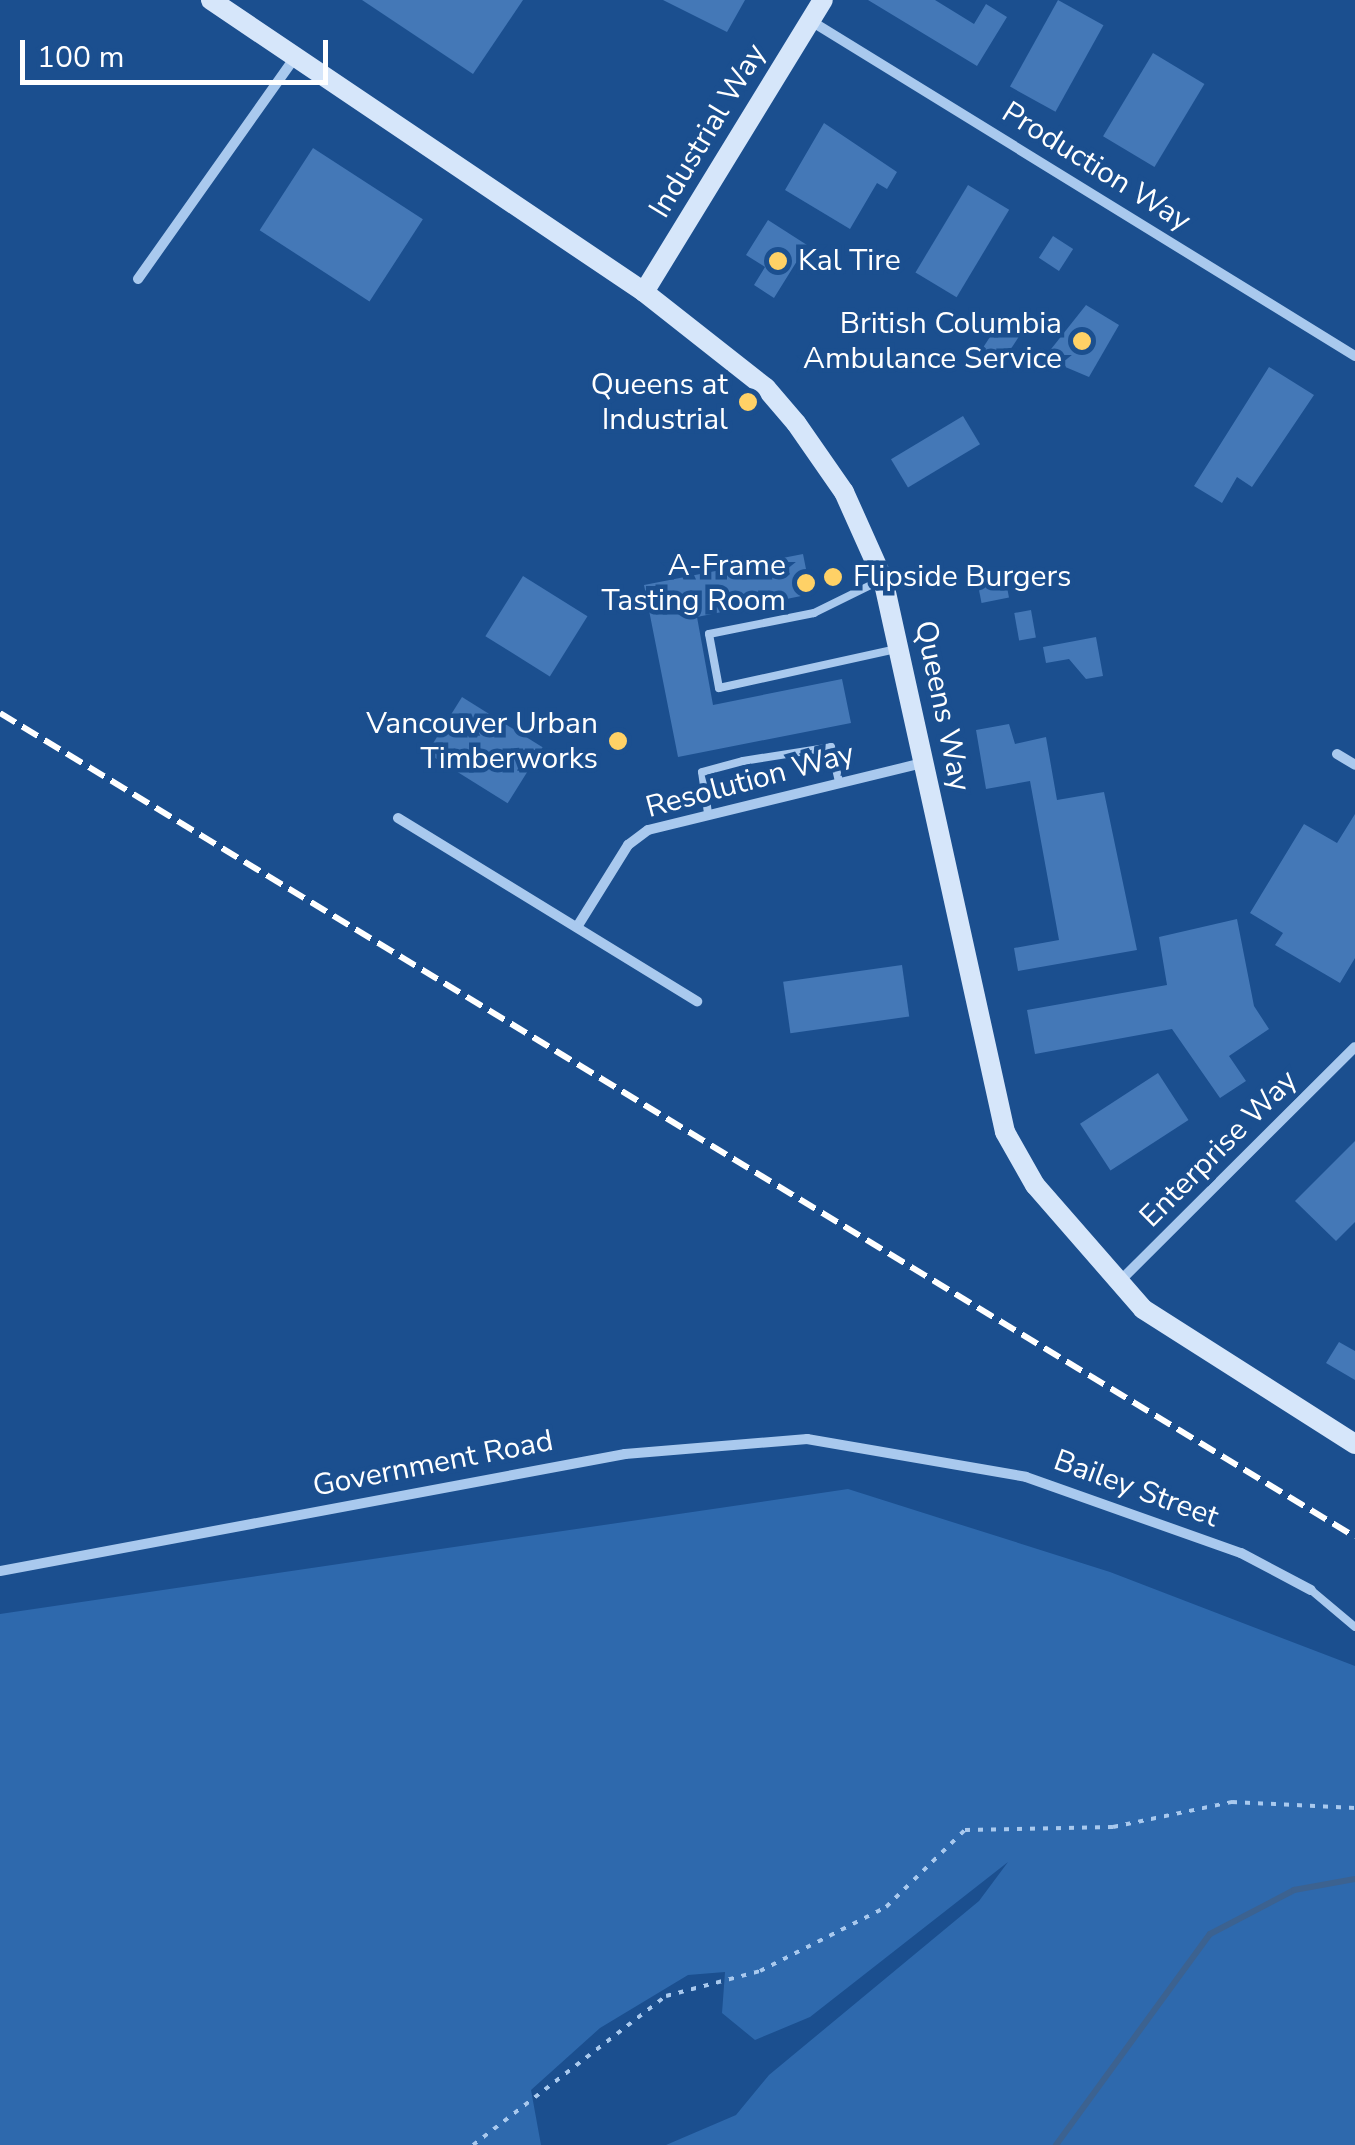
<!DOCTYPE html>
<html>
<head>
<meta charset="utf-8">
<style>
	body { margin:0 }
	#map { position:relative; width:1355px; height:2145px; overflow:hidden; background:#1b4f8f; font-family:"Nunito Sans",sans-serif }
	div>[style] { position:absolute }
	.green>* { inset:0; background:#2e69ad }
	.stream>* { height:6px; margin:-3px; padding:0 3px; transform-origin:3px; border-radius:3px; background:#3c6290 }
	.building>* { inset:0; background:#4478b7; transform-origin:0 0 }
	.path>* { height:4px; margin-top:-2px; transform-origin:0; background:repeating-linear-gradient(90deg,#a9c9ee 0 5px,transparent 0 13px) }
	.lane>* { height:8px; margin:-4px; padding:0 4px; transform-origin:4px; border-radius:4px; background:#a9c9ee }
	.street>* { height:10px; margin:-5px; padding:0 5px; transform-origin:5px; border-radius:5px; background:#a9c9ee }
	.secondary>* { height:20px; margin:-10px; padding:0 10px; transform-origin:10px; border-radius:10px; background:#d6e6fa }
	.rail>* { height:6px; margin-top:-3px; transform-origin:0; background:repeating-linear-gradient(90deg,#fff 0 18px,transparent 0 26px) }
	.dots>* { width:28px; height:28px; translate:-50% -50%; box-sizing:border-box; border:5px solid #1b4f8f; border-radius:50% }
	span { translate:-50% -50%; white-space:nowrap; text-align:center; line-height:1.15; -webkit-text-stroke:9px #1b4f8f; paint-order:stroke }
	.street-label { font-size:30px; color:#fff }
	.poi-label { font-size:30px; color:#fff }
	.left { translate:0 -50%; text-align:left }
	.right { translate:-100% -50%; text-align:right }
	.scale { position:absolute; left:20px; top:40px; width:308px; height:45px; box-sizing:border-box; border:5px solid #fff; border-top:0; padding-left:12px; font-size:30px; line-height:35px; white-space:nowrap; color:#fff; -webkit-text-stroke:8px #1b4f8f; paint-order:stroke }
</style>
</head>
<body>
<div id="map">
	<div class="green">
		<i style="clip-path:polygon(848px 1489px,1110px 1572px,1355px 1666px,1355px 2145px,666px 2145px,736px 2115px,769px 2075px,979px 1901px,1008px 1862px,810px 2017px,755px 2040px,722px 2013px,725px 1972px,688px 1975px,600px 2028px,531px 2090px,541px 2145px,0 2145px,0 1614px)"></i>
	</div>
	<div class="stream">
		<i style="left:1056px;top:2145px;width:261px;rotate:-53.9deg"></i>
		<i style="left:1210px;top:1934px;width:95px;rotate:-27.6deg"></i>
		<i style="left:1294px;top:1890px;width:62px;rotate:-10.2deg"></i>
	</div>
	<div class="building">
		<i style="clip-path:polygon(362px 0,523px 0,473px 74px)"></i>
		<i style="clip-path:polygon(663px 0,745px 0,727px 32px)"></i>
		<i style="clip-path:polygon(868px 0,935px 0,974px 24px,986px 4px,1007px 17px,977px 66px)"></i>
		<i style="left:1058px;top:0;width:52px;height:99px;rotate:29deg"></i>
		<i style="left:1153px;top:53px;width:60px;height:97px;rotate:31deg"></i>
		<i style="clip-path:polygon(824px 123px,897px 172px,887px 189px,877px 183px,850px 229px,785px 190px)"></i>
		<i style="left:313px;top:148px;width:131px;height:98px;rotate:33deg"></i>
		<i style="left:968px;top:185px;width:48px;height:102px;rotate:31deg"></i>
		<i style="clip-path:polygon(768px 220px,807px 245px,774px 298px,754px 285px,765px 267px,746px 255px)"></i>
		<i style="left:1053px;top:236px;width:24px;height:26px;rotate:33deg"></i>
		<i style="clip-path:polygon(1086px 305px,1119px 325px,1089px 377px,1044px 358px)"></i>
		<i style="left:1001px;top:320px;width:24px;height:40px;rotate:33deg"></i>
		<i style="clip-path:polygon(1269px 367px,1314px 395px,1252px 487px,1237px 477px,1222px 503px,1194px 486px)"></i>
		<i style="left:963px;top:416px;width:33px;height:84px;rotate:59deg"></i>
		<i style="clip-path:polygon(803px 554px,811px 594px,697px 617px,713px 705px,842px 679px,851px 723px,678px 757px,644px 585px)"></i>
		<i style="left:523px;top:576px;width:76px;height:71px;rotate:32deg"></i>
		<i style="left:1005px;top:577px;width:21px;height:28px;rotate:79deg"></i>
		<i style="left:1031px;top:610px;width:28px;height:17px;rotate:80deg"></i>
		<i style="clip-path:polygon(1096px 637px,1103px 676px,1086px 679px,1069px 659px,1046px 663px,1043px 647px)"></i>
		<i style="left:462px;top:697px;width:95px;height:66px;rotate:32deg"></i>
		<i style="clip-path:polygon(1009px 724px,1015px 744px,1046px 737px,1057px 800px,1104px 792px,1137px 950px,1018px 971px,1014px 948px,1059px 940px,1030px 781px,986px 789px,976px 730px)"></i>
		<i style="clip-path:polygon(1355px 814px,1355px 958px,1340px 983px,1275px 945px,1283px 933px,1250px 913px,1304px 824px,1337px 843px)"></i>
		<i style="clip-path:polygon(1237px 919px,1254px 1006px,1269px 1029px,1229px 1056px,1246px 1081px,1220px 1098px,1172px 1029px,1035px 1054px,1027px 1010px,1167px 985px,1159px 937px)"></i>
		<i style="left:902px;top:965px;width:52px;height:120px;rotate:82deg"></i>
		<i style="left:1158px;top:1073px;width:56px;height:93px;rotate:57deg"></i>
		<i style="clip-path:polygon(1355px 1141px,1355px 1222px,1336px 1241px,1295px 1201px)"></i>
		<i style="clip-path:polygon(1339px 1342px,1355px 1351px,1355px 1380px,1326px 1363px)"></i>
	</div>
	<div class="path">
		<i style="left:473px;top:2145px;width:244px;rotate:-37.7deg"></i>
		<i style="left:666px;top:1996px;width:97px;rotate:-14.9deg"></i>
		<i style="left:760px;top:1971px;width:141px;rotate:-26.9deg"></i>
		<i style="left:886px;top:1907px;width:110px;rotate:-44.3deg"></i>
		<i style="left:965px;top:1830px;width:148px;rotate:-1.2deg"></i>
		<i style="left:1113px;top:1827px;width:122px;rotate:-11.9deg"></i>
		<i style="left:1232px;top:1802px;width:123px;rotate:2.8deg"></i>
	</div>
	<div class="lane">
		<i style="left:883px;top:579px;width:77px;rotate:153.8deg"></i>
		<i style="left:814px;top:613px;width:107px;rotate:168.7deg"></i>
		<i style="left:709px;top:634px;width:55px;rotate:79.5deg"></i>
		<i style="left:719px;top:688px;width:181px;rotate:-12.4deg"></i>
		<i style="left:708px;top:813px;width:41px;rotate:-98.3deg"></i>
		<i style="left:702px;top:772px;width:42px;rotate:-15deg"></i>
		<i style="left:743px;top:761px;width:89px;rotate:-9deg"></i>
		<i style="left:831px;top:747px;width:37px;rotate:77deg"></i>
		<i style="left:1311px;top:1590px;width:57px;rotate:40.1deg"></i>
	</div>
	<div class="street">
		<i style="left:811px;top:21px;width:639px;rotate:31.63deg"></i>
		<i style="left:138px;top:279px;width:272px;rotate:-54.7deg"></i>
		<i style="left:1337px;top:754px;width:21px;rotate:31deg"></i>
		<i style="left:398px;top:818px;width:351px;rotate:31.5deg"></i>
		<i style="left:577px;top:927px;width:97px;rotate:-58.1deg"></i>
		<i style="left:628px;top:845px;width:25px;rotate:-37deg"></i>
		<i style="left:648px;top:830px;width:283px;rotate:-13.7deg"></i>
		<i style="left:1118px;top:1283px;width:334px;rotate:-44.9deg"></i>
		<i style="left:0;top:1571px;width:636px;rotate:-10.6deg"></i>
		<i style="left:625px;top:1454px;width:183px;rotate:-4.7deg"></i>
		<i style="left:807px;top:1439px;width:222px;rotate:9.8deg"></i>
		<i style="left:1026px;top:1477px;width:228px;rotate:19.5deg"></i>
		<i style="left:1241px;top:1553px;width:79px;rotate:27.9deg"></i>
	</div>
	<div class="secondary">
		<i style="left:211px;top:0;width:522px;rotate:33.99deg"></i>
		<i style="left:644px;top:292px;width:155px;rotate:38.2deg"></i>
		<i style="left:766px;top:388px;width:46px;rotate:49.4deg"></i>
		<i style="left:796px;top:423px;width:84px;rotate:55.2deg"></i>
		<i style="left:844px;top:492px;width:95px;rotate:65.9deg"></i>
		<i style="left:883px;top:579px;width:566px;rotate:77.56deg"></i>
		<i style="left:1005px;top:1132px;width:61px;rotate:60.5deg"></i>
		<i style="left:1035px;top:1185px;width:164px;rotate:48.9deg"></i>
		<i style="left:1143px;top:1309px;width:251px;rotate:32.5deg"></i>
		<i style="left:644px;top:292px;width:342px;rotate:-58.5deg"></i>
	</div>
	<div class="rail">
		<i style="left:0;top:713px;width:1586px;rotate:31.3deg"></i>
	</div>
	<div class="dots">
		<i style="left:778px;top:261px;background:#ffd166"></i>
		<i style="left:1082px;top:341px;background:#ffd166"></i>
		<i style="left:748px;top:402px;background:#ffd166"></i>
		<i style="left:833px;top:577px;background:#ffd166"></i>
		<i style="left:806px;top:583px;background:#ffd166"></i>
		<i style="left:618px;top:741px;background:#ffd166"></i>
	</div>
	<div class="street-label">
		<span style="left:708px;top:131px;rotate:-59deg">Industrial Way</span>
		<span style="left:1096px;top:167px;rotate:32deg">Production Way</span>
		<span style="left:942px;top:706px;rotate:78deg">Queens Way</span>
		<span style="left:750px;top:781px;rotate:-15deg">Resolution Way</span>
		<span style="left:1219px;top:1149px;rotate:-45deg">Enterprise Way</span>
		<span style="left:433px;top:1464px;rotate:-11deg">Government Road</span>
		<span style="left:1136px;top:1489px;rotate:20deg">Bailey Street</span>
	</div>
	<div class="poi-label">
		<span class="left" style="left:798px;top:261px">Kal Tire</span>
		<span class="right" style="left:1062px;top:341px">British Columbia<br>Ambulance Service</span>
		<span class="right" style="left:728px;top:402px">Queens at<br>Industrial</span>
		<span class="right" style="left:786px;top:583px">A-Frame<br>Tasting Room</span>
		<span class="left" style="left:853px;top:577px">Flipside Burgers</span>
		<span class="right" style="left:598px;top:741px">Vancouver Urban<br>Timberworks</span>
	</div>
	<div class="scale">100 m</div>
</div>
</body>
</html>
